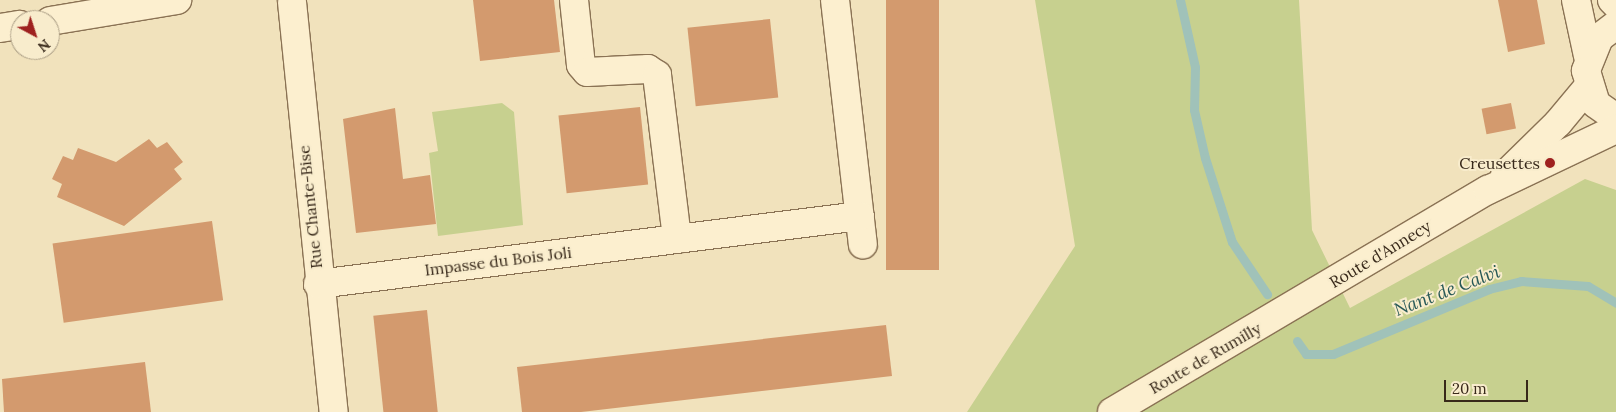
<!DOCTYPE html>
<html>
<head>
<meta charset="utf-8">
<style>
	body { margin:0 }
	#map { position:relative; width:1616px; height:412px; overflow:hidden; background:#f1e2bc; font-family:Lora,serif }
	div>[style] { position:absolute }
	.green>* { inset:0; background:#c7d08f }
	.stream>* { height:9px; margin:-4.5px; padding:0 4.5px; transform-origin:4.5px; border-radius:4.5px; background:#a0c2b9 }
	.building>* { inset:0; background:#d39a6e; transform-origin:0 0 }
	.roads { filter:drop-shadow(1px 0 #8a7254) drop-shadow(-1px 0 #8a7254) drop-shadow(0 1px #8a7254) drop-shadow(0 -1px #8a7254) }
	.street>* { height:28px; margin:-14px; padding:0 14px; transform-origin:14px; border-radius:14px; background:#fcefcf }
	.secondary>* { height:28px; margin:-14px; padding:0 14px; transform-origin:14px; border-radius:14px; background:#fcefcf }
	.dots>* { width:14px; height:14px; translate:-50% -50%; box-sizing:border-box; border:2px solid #f8eccc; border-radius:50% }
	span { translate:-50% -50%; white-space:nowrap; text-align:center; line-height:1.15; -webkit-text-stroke:4px #f8eccc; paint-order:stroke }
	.poi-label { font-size:16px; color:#38291a }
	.right { translate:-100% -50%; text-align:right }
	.street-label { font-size:16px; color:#38291a }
	.water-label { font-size:18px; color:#285957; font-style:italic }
	.north { position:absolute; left:10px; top:10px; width:50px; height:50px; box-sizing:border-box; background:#f8eccc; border:1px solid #ab9e85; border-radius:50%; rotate:140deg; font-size:14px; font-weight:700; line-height:20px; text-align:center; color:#38291a }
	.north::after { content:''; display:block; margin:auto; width:18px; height:22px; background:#9e211f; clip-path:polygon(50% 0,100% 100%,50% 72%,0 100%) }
	.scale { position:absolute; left:1444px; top:380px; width:84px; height:22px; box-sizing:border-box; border:2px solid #38291a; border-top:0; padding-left:6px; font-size:15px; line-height:18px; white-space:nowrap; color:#38291a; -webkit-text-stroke:4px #f8eccc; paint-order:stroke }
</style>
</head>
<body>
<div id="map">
	<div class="green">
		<i style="clip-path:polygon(1035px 0,1299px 0,1312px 230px,1350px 308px,1585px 179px,1616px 190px,1616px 412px,967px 412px,1075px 246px)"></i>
		<i style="clip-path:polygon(502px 103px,514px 112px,523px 225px,438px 236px,429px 153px,438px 151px,432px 112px)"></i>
	</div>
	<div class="stream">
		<i style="left:1180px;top:0;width:69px;rotate:77.4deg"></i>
		<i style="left:1195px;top:67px;width:43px;rotate:91.3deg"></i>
		<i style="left:1194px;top:110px;width:49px;rotate:77.1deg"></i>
		<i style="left:1205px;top:158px;width:88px;rotate:72.2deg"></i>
		<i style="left:1232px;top:242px;width:63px;rotate:56.1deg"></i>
		<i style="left:1297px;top:341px;width:16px;rotate:55deg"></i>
		<i style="left:1306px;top:354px;width:27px"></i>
		<i style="left:1333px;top:354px;width:169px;rotate:-22.6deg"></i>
		<i style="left:1489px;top:289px;width:33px;rotate:-14deg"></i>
		<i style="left:1521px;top:281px;width:67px;rotate:4.3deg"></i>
		<i style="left:1588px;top:286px;width:33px;rotate:31deg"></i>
	</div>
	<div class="building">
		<i style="clip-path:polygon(473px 0,554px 0,560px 52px,480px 61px)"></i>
		<i style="left:886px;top:0;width:53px;height:270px"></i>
		<i style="clip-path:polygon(1498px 0,1537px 0,1545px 44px,1508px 52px)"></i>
		<i style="left:770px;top:19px;width:79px;height:83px;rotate:84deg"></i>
		<i style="left:1511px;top:103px;width:26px;height:30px;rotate:79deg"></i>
		<i style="left:640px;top:107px;width:78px;height:82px;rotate:84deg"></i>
		<i style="clip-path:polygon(395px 108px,403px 179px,430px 175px,436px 224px,356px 233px,343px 119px)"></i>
		<i style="clip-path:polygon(149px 139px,157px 148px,167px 142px,183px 162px,174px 169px,182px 179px,124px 226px,57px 197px,62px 184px,52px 179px,63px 156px,73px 160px,78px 148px,116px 162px)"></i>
		<i style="left:212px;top:221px;width:80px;height:161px;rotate:82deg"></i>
		<i style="left:427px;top:310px;width:103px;height:54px;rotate:84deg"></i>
		<i style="clip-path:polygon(886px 325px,892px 376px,581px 412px,522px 412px,517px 367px)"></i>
		<i style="clip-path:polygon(145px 362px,151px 412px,4px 412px,2px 379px)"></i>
	</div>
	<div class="roads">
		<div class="street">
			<i style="left:574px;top:0;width:65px;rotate:83.9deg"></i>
			<i style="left:581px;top:65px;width:9px;rotate:49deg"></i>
			<i style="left:587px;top:72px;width:61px;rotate:-2.8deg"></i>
			<i style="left:648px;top:69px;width:11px;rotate:34deg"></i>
			<i style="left:657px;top:75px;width:165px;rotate:83deg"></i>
			<i style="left:835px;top:0;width:246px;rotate:83.5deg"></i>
			<i style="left:1576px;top:0;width:57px;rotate:77.9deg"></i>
			<i style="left:1612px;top:0;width:6px;rotate:45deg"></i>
			<i style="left:292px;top:2px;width:412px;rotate:84.2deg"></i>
			<i style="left:50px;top:21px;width:129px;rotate:-9.4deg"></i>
			<i style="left:0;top:28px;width:20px;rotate:-9deg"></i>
			<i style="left:318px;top:284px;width:546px;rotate:-7.15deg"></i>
		</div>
		<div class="secondary">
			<i style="left:1616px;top:25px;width:21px;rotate:143deg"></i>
			<i style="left:1599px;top:38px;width:35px;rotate:112deg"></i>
			<i style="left:1586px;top:71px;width:34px;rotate:73deg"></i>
			<i style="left:1596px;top:104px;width:24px;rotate:35deg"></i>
			<i style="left:1505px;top:175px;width:74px;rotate:-44.5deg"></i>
			<i style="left:1558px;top:123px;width:47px;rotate:-50.2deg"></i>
			<i style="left:1112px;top:412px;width:437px;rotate:-30.6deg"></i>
			<i style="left:1488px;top:190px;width:142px;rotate:-25.5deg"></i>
		</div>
	</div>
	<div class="dots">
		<i style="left:1550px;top:163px;background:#9e211f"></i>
	</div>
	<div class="poi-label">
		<span class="right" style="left:1540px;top:163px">Creusettes</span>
	</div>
	<div class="street-label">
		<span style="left:310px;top:207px;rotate:-96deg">Rue Chante-Bise</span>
		<span style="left:1380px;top:254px;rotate:-31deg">Route d'Annecy</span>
		<span style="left:498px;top:261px;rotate:-7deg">Impasse du Bois Joli</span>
		<span style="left:1205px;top:358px;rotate:-30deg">Route de Rumilly</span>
	</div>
	<div class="water-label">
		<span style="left:1447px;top:291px;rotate:-21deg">Nant de Calvi</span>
	</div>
	<div class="north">N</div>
	<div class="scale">20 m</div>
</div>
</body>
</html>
